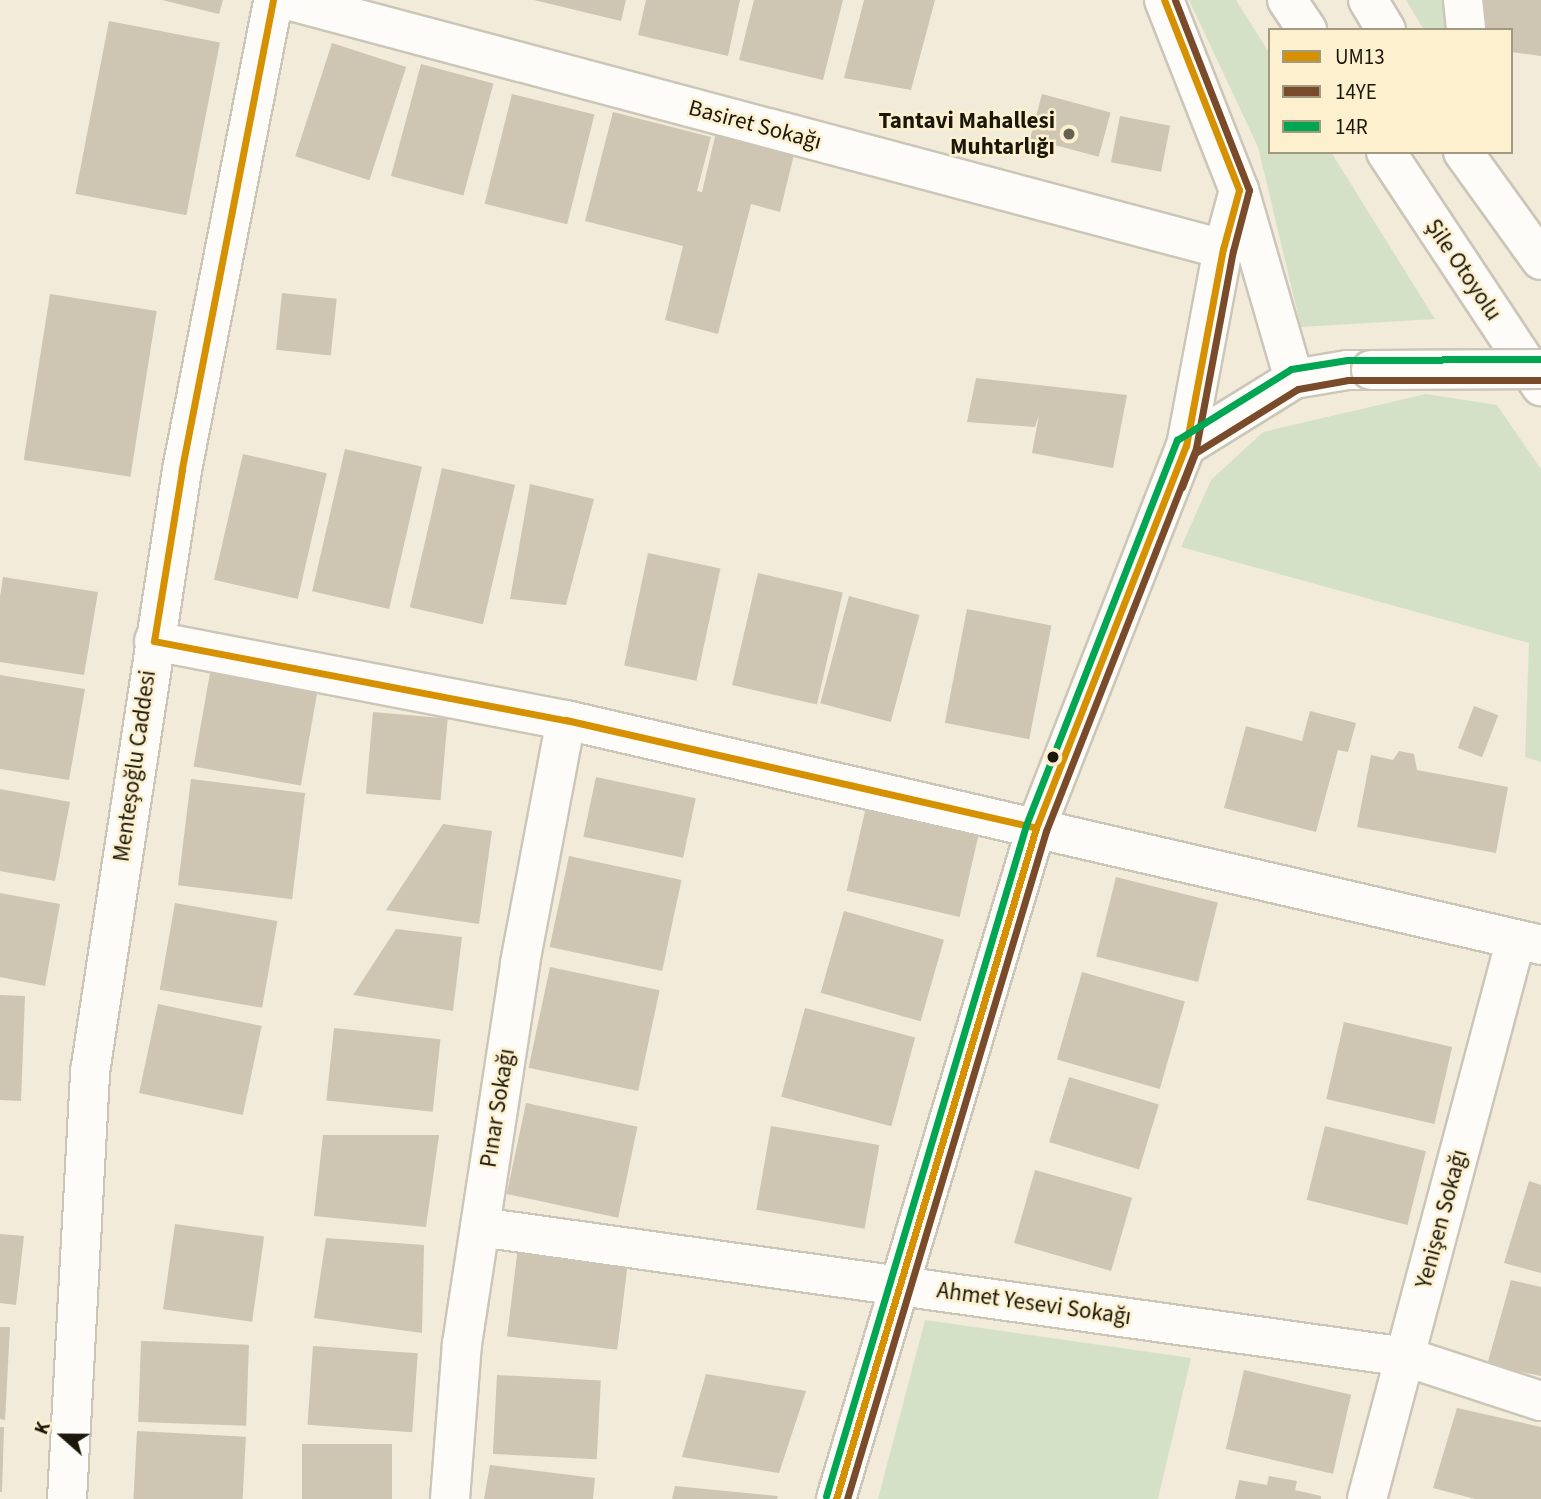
<!DOCTYPE html>
<html>
<head>
<meta charset="utf-8">
<style>
	body { margin:0 }
	#map { position:relative; width:1541px; height:1499px; overflow:hidden; background:#f2ebda; font-family:"Source Sans 3",sans-serif }
	div>[style] { position:absolute }
	.green>* { inset:0; background:#d5e1c7 }
	.building>* { inset:0; background:#cec6b3; transform-origin:0 0 }
	.roads { filter:drop-shadow(2px 0 #cbc6b8) drop-shadow(-2px 0 #cbc6b8) drop-shadow(0 2px #cbc6b8) drop-shadow(0 -2px #cbc6b8) }
	.minor>* { height:38px; margin:-19px; padding:0 19px; transform-origin:19px; border-radius:19px; background:#fdfcf9 }
	.highway>* { height:38px; margin:-19px; padding:0 19px; transform-origin:19px; border-radius:19px; background:#fdfcf9 }
	.bridges { filter:drop-shadow(2px 0 #cbc6b8) drop-shadow(-2px 0 #cbc6b8) drop-shadow(0 2px #cbc6b8) drop-shadow(0 -2px #cbc6b8) }
	.minor-bridge>* { height:38px; margin:-19px; padding:0 19px; transform-origin:19px; border-radius:19px; background:#fdfcf9 }
	.bus-1>* { height:7px; margin:-3.5px; padding:0 3.5px; transform-origin:3.5px; border-radius:3.5px; background:#d69102 }
	.bus-2>* { height:7px; margin:-3.5px; padding:0 3.5px; transform-origin:3.5px; border-radius:3.5px; background:#7a4b2a }
	.bus-3>* { height:7px; margin:-3.5px; padding:0 3.5px; transform-origin:3.5px; border-radius:3.5px; background:#00a651 }
	.dots>* { width:19px; height:19px; translate:-50% -50%; box-sizing:border-box; border:4px solid #fcf0cf; border-radius:50% }
	span { translate:-50% -50%; white-space:nowrap; text-align:center; line-height:1.15; -webkit-text-stroke:5px #fcf0cf; paint-order:stroke }
	.poi-label { font-size:23px; color:#1c170b; font-weight:700 }
	.right { translate:-100% -50%; text-align:right }
	.street-label { font-size:23px; color:#1c170b }
	.legend { position:absolute; left:1268px; top:28px; width:245px; height:126px; box-sizing:border-box; background:#fcf0cf; border:2px solid #a29981; margin:0; padding:9px 12px; list-style:none; font-size:21px; color:#1c170b }
	.legend li { display:flex; align-items:center; gap:14px; height:35px }
	.legend b { width:35px; border:2px solid #a29981 }
	.north { position:absolute; left:28px; top:1401px; width:70px; height:70px; -webkit-text-stroke:5px #fcf0cf; paint-order:stroke; rotate:291deg; font-size:19px; font-weight:700; line-height:28px; text-align:center; color:#1c170b }
	.north::after { content:''; display:block; margin:auto; width:24px; height:32px; background:#1c170b; clip-path:polygon(50% 0,100% 100%,50% 72%,0 100%) }
</style>
</head>
<body>
<div id="map">
	<div class="green">
		<i style="clip-path:polygon(1189px 0,1236px 0,1270px 54px,1270px 152px,1331px 152px,1435px 319px,1301px 327px,1258px 147px)"></i>
		<i style="clip-path:polygon(1406px 0,1447px 0,1445px 30px,1424px 30px)"></i>
		<i style="clip-path:polygon(1426px 394px,1497px 405px,1541px 469px,1541px 762px,1525px 757px,1529px 643px,1181px 547px,1211px 480px,1263px 432px)"></i>
		<i style="clip-path:polygon(925px 1320px,1191px 1358px,1158px 1499px,878px 1499px)"></i>
	</div>
	<div class="building">
		<i style="clip-path:polygon(162px 0,223px 0,219px 14px)"></i>
		<i style="clip-path:polygon(534px 0,626px 0,621px 21px)"></i>
		<i style="clip-path:polygon(646px 0,740px 0,728px 56px,638px 35px)"></i>
		<i style="clip-path:polygon(754px 0,843px 0,823px 80px,739px 60px)"></i>
		<i style="clip-path:polygon(864px 0,935px 0,911px 90px,844px 78px)"></i>
		<i style="clip-path:polygon(1480px 0,1541px 0,1541px 56px,1511px 52px,1511px 30px,1477px 30px)"></i>
		<i style="left:109px;top:21px;width:113px;height:176px;rotate:11deg"></i>
		<i style="left:332px;top:43px;width:78px;height:119px;rotate:18deg"></i>
		<i style="left:421px;top:64px;width:75px;height:116px;rotate:15deg"></i>
		<i style="left:512px;top:94px;width:85px;height:113px;rotate:14deg"></i>
		<i style="left:1042px;top:94px;width:71px;height:46px;rotate:15deg"></i>
		<i style="clip-path:polygon(613px 112px,711px 137px,697px 191px,702px 192px,718px 124px,797px 142px,780px 212px,751px 204px,718px 334px,665px 320px,683px 246px,585px 221px)"></i>
		<i style="left:1120px;top:116px;width:51px;height:47px;rotate:11deg"></i>
		<i style="left:282px;top:293px;width:55px;height:57px;rotate:6deg"></i>
		<i style="left:50px;top:294px;width:108px;height:168px;rotate:9deg"></i>
		<i style="clip-path:polygon(976px 378px,1127px 395px,1113px 468px,1032px 453px,1039px 415px,1035px 427px,967px 422px)"></i>
		<i style="left:345px;top:449px;width:79px;height:146px;rotate:13deg"></i>
		<i style="left:243px;top:454px;width:86px;height:129px;rotate:13deg"></i>
		<i style="left:442px;top:468px;width:75px;height:143px;rotate:13deg"></i>
		<i style="clip-path:polygon(530px 484px,594px 499px,566px 605px,510px 599px)"></i>
		<i style="left:648px;top:553px;width:74px;height:115px;rotate:12deg"></i>
		<i style="left:758px;top:573px;width:87px;height:115px;rotate:13deg"></i>
		<i style="clip-path:polygon(3px 577px,98px 592px,84px 675px,0 662px,0 597px)"></i>
		<i style="left:849px;top:596px;width:73px;height:111px;rotate:15deg"></i>
		<i style="left:967px;top:609px;width:86px;height:116px;rotate:11deg"></i>
		<i style="left:210px;top:673px;width:109px;height:95px;rotate:10deg"></i>
		<i style="clip-path:polygon(0 675px,85px 689px,69px 780px,0 769px)"></i>
		<i style="left:1474px;top:706px;width:26px;height:45px;rotate:21deg"></i>
		<i style="clip-path:polygon(1310px 711px,1356px 723px,1348px 752px,1338px 750px,1316px 832px,1224px 808px,1246px 726px,1302px 741px)"></i>
		<i style="left:373px;top:712px;width:75px;height:82px;rotate:5deg"></i>
		<i style="clip-path:polygon(1399px 751px,1414px 754px,1417px 770px,1508px 787px,1496px 853px,1357px 827px,1371px 755px,1393px 760px)"></i>
		<i style="left:596px;top:777px;width:102px;height:61px;rotate:12deg"></i>
		<i style="left:191px;top:779px;width:115px;height:107px;rotate:7deg"></i>
		<i style="clip-path:polygon(0 789px,70px 802px,55px 881px,0 871px)"></i>
		<i style="left:866px;top:807px;width:116px;height:86px;rotate:13deg"></i>
		<i style="clip-path:polygon(443px 824px,492px 831px,479px 924px,386px 910px)"></i>
		<i style="left:569px;top:856px;width:115px;height:93px;rotate:12deg"></i>
		<i style="left:1116px;top:877px;width:105px;height:82px;rotate:14deg"></i>
		<i style="clip-path:polygon(0 893px,60px 904px,45px 986px,0 977px)"></i>
		<i style="left:175px;top:903px;width:104px;height:88px;rotate:10deg"></i>
		<i style="left:844px;top:911px;width:104px;height:85px;rotate:16deg"></i>
		<i style="clip-path:polygon(396px 929px,462px 937px,453px 1011px,353px 995px)"></i>
		<i style="left:550px;top:967px;width:112px;height:103px;rotate:12deg"></i>
		<i style="left:1082px;top:972px;width:107px;height:91px;rotate:16deg"></i>
		<i style="clip-path:polygon(0 995px,25px 996px,21px 1101px,0 1100px)"></i>
		<i style="left:158px;top:1004px;width:106px;height:91px;rotate:12deg"></i>
		<i style="left:805px;top:1008px;width:114px;height:92px;rotate:15deg"></i>
		<i style="left:1344px;top:1022px;width:111px;height:79px;rotate:13deg"></i>
		<i style="left:334px;top:1028px;width:107px;height:73px;rotate:6deg"></i>
		<i style="left:1069px;top:1077px;width:94px;height:68px;rotate:17deg"></i>
		<i style="left:526px;top:1103px;width:114px;height:93px;rotate:12deg"></i>
		<i style="left:771px;top:1126px;width:110px;height:85px;rotate:10deg"></i>
		<i style="left:1325px;top:1126px;width:104px;height:76px;rotate:14deg"></i>
		<i style="clip-path:polygon(323px 1135px,439px 1135px,426px 1227px,314px 1216px)"></i>
		<i style="left:1035px;top:1170px;width:101px;height:76px;rotate:16deg"></i>
		<i style="clip-path:polygon(1529px 1181px,1541px 1185px,1541px 1273px,1504px 1263px)"></i>
		<i style="left:175px;top:1224px;width:90px;height:86px;rotate:8deg"></i>
		<i style="clip-path:polygon(0 1234px,24px 1236px,16px 1305px,0 1303px)"></i>
		<i style="clip-path:polygon(326px 1238px,424px 1245px,422px 1333px,314px 1318px)"></i>
		<i style="left:518px;top:1247px;width:111px;height:90px;rotate:7deg"></i>
		<i style="clip-path:polygon(1511px 1280px,1541px 1287px,1541px 1376px,1487px 1365px)"></i>
		<i style="clip-path:polygon(0 1327px,10px 1327px,5px 1420px,0 1419px)"></i>
		<i style="left:141px;top:1341px;width:108px;height:81px;rotate:2deg"></i>
		<i style="left:313px;top:1346px;width:105px;height:79px;rotate:4deg"></i>
		<i style="left:1244px;top:1370px;width:110px;height:81px;rotate:13deg"></i>
		<i style="clip-path:polygon(706px 1374px,806px 1391px,779px 1473px,682px 1457px)"></i>
		<i style="left:497px;top:1375px;width:104px;height:79px;rotate:3deg"></i>
		<i style="clip-path:polygon(1457px 1408px,1541px 1427px,1541px 1499px,1475px 1499px,1433px 1488px)"></i>
		<i style="clip-path:polygon(0 1427px,4px 1427px,2px 1492px,0 1492px)"></i>
		<i style="left:137px;top:1431px;width:109px;height:68px;rotate:3deg"></i>
		<i style="left:392px;top:1444px;width:55px;height:90px;rotate:90deg"></i>
		<i style="clip-path:polygon(490px 1465px,595px 1478px,593px 1499px,484px 1499px)"></i>
		<i style="clip-path:polygon(1269px 1476px,1297px 1481px,1295px 1490px,1321px 1496px,1321px 1499px,1235px 1499px,1239px 1480px,1267px 1485px)"></i>
		<i style="clip-path:polygon(675px 1486px,778px 1496px,777px 1499px,672px 1499px)"></i>
	</div>
	<div class="roads">
		<div class="minor">
			<i style="left:287px;top:0;width:969px;rotate:14.9deg"></i>
			<i style="left:1164px;top:0;width:204px;rotate:68.5deg"></i>
			<i style="left:1239px;top:190px;width:197px;rotate:73.8deg"></i>
			<i style="left:1463px;top:0;width:29px;rotate:84deg"></i>
			<i style="left:1186px;top:446px;width:127px;rotate:-31.8deg"></i>
			<i style="left:1294px;top:379px;width:54px;rotate:-9.6deg"></i>
			<i style="left:1347px;top:370px;width:24px"></i>
			<i style="left:154px;top:641px;width:420px;rotate:10.9deg"></i>
			<i style="left:566px;top:720px;width:1001px;rotate:12.99deg"></i>
			<i style="left:480px;top:1227px;width:935px;rotate:7.99deg"></i>
			<i style="left:1406px;top:1357px;width:142px;rotate:18.1deg"></i>
			<i style="left:67px;top:1499px;width:428px;rotate:-86.9deg"></i>
			<i style="left:90px;top:1072px;width:609px;rotate:-81.31deg"></i>
			<i style="left:182px;top:470px;width:479px;rotate:-79deg"></i>
			<i style="left:450px;top:1499px;width:155px;rotate:-85.6deg"></i>
			<i style="left:462px;top:1344px;width:385px;rotate:-81.3deg"></i>
			<i style="left:520px;top:963px;width:247px;rotate:-79.3deg"></i>
			<i style="left:836px;top:1499px;width:700px;rotate:-73.4deg"></i>
			<i style="left:1036px;top:828px;width:410px;rotate:-68.6deg"></i>
			<i style="left:1186px;top:446px;width:200px;rotate:-79.4deg"></i>
			<i style="left:1223px;top:249px;width:61px;rotate:-74.8deg"></i>
			<i style="left:1367px;top:1499px;width:579px;rotate:-75.1deg"></i>
		</div>
		<div class="highway">
			<i style="left:1287px;top:0;width:36px;rotate:56deg"></i>
			<i style="left:1368px;top:0;width:35px;rotate:59deg"></i>
			<i style="left:1386px;top:152px;width:281px;rotate:56.5deg"></i>
			<i style="left:1463px;top:152px;width:133px;rotate:54.2deg"></i>
		</div>
	</div>
	<div class="bridges">
		<div class="minor-bridge">
			<i style="left:1371px;top:370px;width:170px;rotate:-0.3deg"></i>
		</div>
	</div>
	<div class="bus-1">
		<i style="left:273px;top:0;width:479px;rotate:101deg"></i>
		<i style="left:182px;top:470px;width:173px;rotate:99.3deg"></i>
		<i style="left:154px;top:641px;width:420px;rotate:10.9deg"></i>
		<i style="left:566px;top:720px;width:482px;rotate:12.9deg"></i>
		<i style="left:836px;top:1499px;width:700px;rotate:-73.4deg"></i>
		<i style="left:1036px;top:828px;width:410px;rotate:-68.6deg"></i>
		<i style="left:1186px;top:446px;width:200px;rotate:-79.4deg"></i>
		<i style="left:1223px;top:249px;width:61px;rotate:-74.8deg"></i>
		<i style="left:1239px;top:190px;width:204px;rotate:-111.5deg"></i>
	</div>
	<div class="bus-2">
		<i style="left:1182px;top:487px;width:36px;rotate:-69deg"></i>
		<i style="left:1195px;top:453px;width:121px;rotate:-31.9deg"></i>
		<i style="left:1298px;top:389px;width:51px;rotate:-10.2deg"></i>
		<i style="left:1348px;top:380px;width:193px"></i>
		<i style="left:847px;top:1499px;width:697px;rotate:-73.41deg"></i>
		<i style="left:1046px;top:831px;width:411px;rotate:-68.6deg"></i>
		<i style="left:1196px;top:448px;width:200px;rotate:-79.4deg"></i>
		<i style="left:1233px;top:251px;width:63px;rotate:-75.3deg"></i>
		<i style="left:1249px;top:190px;width:204px;rotate:-111.3deg"></i>
	</div>
	<div class="bus-3">
		<i style="left:826px;top:1496px;width:700px;rotate:-73.4deg"></i>
		<i style="left:1026px;top:825px;width:414px;rotate:-68.6deg"></i>
		<i style="left:1177px;top:440px;width:134px;rotate:-31.9deg"></i>
		<i style="left:1291px;top:369px;width:57px;rotate:-9.1deg"></i>
		<i style="left:1347px;top:360px;width:194px;rotate:-0.3deg"></i>
	</div>
	<div class="dots">
		<i style="left:1069px;top:134px;background:#676153"></i>
		<i style="left:1053px;top:757px;background:#1c170b"></i>
	</div>
	<div class="poi-label">
		<span class="right" style="left:1055px;top:134px">Tantavi Mahallesi<br>Muhtarlığı</span>
	</div>
	<div class="street-label">
		<span style="left:755px;top:125px;rotate:15deg">Basiret Sokağı</span>
		<span style="left:1463px;top:270px;rotate:56deg">Şile Otoyolu</span>
		<span style="left:135px;top:766px;rotate:-82deg">Menteşoğlu Caddesi</span>
		<span style="left:498px;top:1108px;rotate:-81deg">Pınar Sokağı</span>
		<span style="left:1442px;top:1219px;rotate:-75deg">Yenişen Sokağı</span>
		<span style="left:1034px;top:1304px;rotate:8deg">Ahmet Yesevi Sokağı</span>
	</div>
	<ul class="legend">
	<li><b style="height:9px;background:#d69102"></b>UM13</li>
	<li><b style="height:9px;background:#7a4b2a"></b>14YE</li>
	<li><b style="height:9px;background:#00a651"></b>14R</li>
	</ul>
	<div class="north">K</div>
</div>
</body>
</html>
